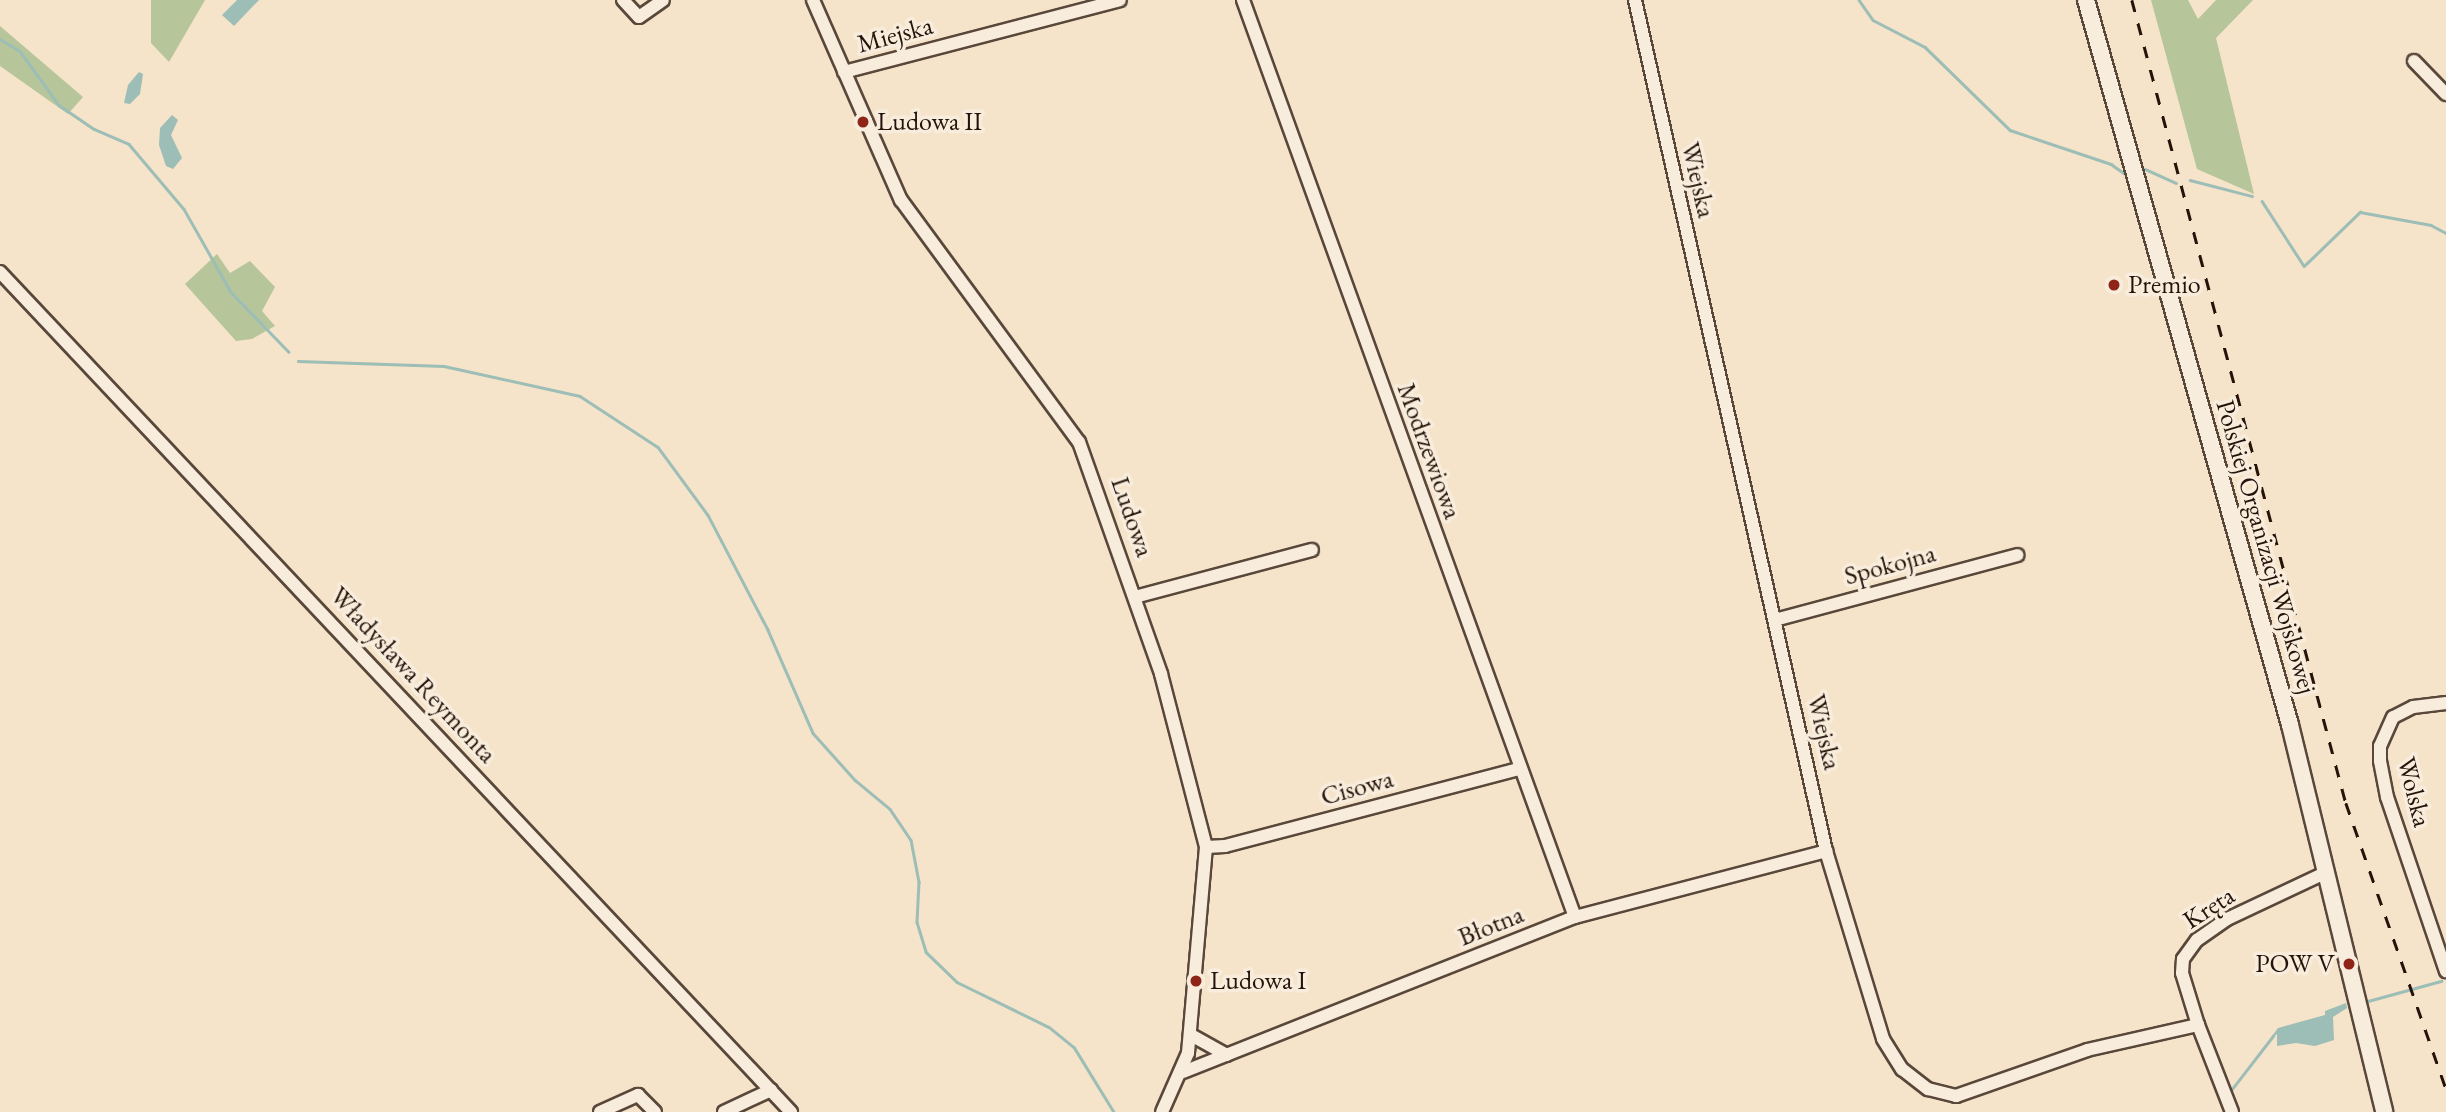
<!DOCTYPE html>
<html>
<head>
<meta charset="utf-8">
<style>
	body { margin:0 }
	#map { position:relative; width:2446px; height:1112px; overflow:hidden; background:#f5e3ca; font-family:"EB Garamond",serif }
	div>[style] { position:absolute }
	.green>* { inset:0; background:#b7c59b }
	.water>* { inset:0; background:#9cbeb6 }
	.stream>* { height:2.5px; margin:-1.25px; padding:0 1.25px; transform-origin:1.25px; border-radius:1.25px; background:#9cbeb6 }
	.roads { filter:drop-shadow(2px 0 #59473a) drop-shadow(-2px 0 #59473a) drop-shadow(0 2px #59473a) drop-shadow(0 -2px #59473a) }
	.street>* { height:12px; margin:-6px; padding:0 6px; transform-origin:6px; border-radius:6px; background:#f8eddd }
	.secondary>* { height:16px; margin:-8px; padding:0 8px; transform-origin:8px; border-radius:8px; background:#f8eddd }
	.rail>* { height:2.5px; margin-top:-1.25px; transform-origin:0; background:repeating-linear-gradient(90deg,#25130a 0 12px,transparent 0 24px) }
	.dots>* { width:19px; height:19px; translate:-50% -50%; box-sizing:border-box; border:4px solid #f8eddd; border-radius:50% }
	span { translate:-50% -50%; white-space:nowrap; text-align:center; line-height:1.15; -webkit-text-stroke:7px #f8eddd; paint-order:stroke }
	.street-label { font-size:26px; color:#25130a }
	.poi-label { font-size:26px; color:#25130a }
	.left { translate:0 -50%; text-align:left }
	.right { translate:-100% -50%; text-align:right }
</style>
</head>
<body>
<div id="map">
	<div class="green">
		<i style="clip-path:polygon(151px 0,205px 0,169px 62px,151px 43px)"></i>
		<i style="clip-path:polygon(2151px 0,2188px 0,2198px 19px,2216px 0,2253px 0,2216px 38px,2254px 194px,2197px 169px)"></i>
		<i style="clip-path:polygon(0 26px,83px 97px,68px 114px,0 66px)"></i>
		<i style="clip-path:polygon(217px 254px,230px 273px,250px 261px,275px 287px,262px 311px,275px 326px,252px 339px,236px 341px,185px 284px)"></i>
	</div>
	<div class="water">
		<i style="clip-path:polygon(237px 0,259px 0,234px 26px,222px 15px)"></i>
		<i style="clip-path:polygon(139px 72px,143px 74px,140px 94px,130px 104px,124px 103px,128px 85px)"></i>
		<i style="clip-path:polygon(172px 115px,178px 120px,171px 135px,182px 158px,173px 169px,166px 166px,159px 145px,160px 128px)"></i>
		<i style="clip-path:polygon(2346px 1003px,2347px 1008px,2333px 1017px,2334px 1040px,2315px 1046px,2296px 1043px,2277px 1046px,2277px 1034px,2270px 1039px,2278px 1028px,2325px 1015px,2325px 1011px)"></i>
	</div>
	<div class="stream">
		<i style="left:1859px;top:0;width:24px;rotate:55deg"></i>
		<i style="left:1873px;top:20px;width:59px;rotate:27.4deg"></i>
		<i style="left:1925px;top:47px;width:119px;rotate:44.3deg"></i>
		<i style="left:2010px;top:130px;width:107px;rotate:18.6deg"></i>
		<i style="left:2111px;top:164px;width:16px;rotate:35deg"></i>
		<i style="left:0;top:39px;width:23px;rotate:31deg"></i>
		<i style="left:20px;top:51px;width:67px;rotate:54.2deg"></i>
		<i style="left:59px;top:105px;width:42px;rotate:34.4deg"></i>
		<i style="left:94px;top:129px;width:38px;rotate:23deg"></i>
		<i style="left:129px;top:144px;width:85px;rotate:49.8deg"></i>
		<i style="left:184px;top:209px;width:95px;rotate:60.5deg"></i>
		<i style="left:231px;top:292px;width:83px;rotate:46deg"></i>
		<i style="left:2145px;top:169px;width:34px;rotate:24deg"></i>
		<i style="left:2190px;top:180px;width:64px;rotate:14.5deg"></i>
		<i style="left:2262px;top:201px;width:77px;rotate:57.1deg"></i>
		<i style="left:2304px;top:266px;width:78px;rotate:-44deg"></i>
		<i style="left:2360px;top:212px;width:72px;rotate:10.4deg"></i>
		<i style="left:2431px;top:225px;width:17px;rotate:28deg"></i>
		<i style="left:298px;top:361px;width:146px;rotate:2deg"></i>
		<i style="left:444px;top:366px;width:139px;rotate:12.4deg"></i>
		<i style="left:580px;top:396px;width:93px;rotate:33.2deg"></i>
		<i style="left:658px;top:447px;width:84px;rotate:53.7deg"></i>
		<i style="left:708px;top:515px;width:130px;rotate:62.4deg"></i>
		<i style="left:768px;top:630px;width:112px;rotate:66.4deg"></i>
		<i style="left:813px;top:733px;width:63px;rotate:48.2deg"></i>
		<i style="left:855px;top:780px;width:45px;rotate:39.6deg"></i>
		<i style="left:890px;top:809px;width:37px;rotate:56deg"></i>
		<i style="left:911px;top:840px;width:43px;rotate:79.2deg"></i>
		<i style="left:919px;top:882px;width:40px;rotate:92.9deg"></i>
		<i style="left:917px;top:922px;width:31px;rotate:73deg"></i>
		<i style="left:926px;top:952px;width:43px;rotate:44.1deg"></i>
		<i style="left:957px;top:982px;width:102px;rotate:26.1deg"></i>
		<i style="left:1049px;top:1027px;width:32px;rotate:39deg"></i>
		<i style="left:1074px;top:1047px;width:76px;rotate:58.4deg"></i>
		<i style="left:2368px;top:1001px;width:76px;rotate:-15.3deg"></i>
		<i style="left:2232px;top:1089px;width:67px;rotate:-52.3deg"></i>
	</div>
	<div class="roads">
		<div class="street">
			<i style="left:623px;top:0;width:23px;rotate:47deg"></i>
			<i style="left:639px;top:17px;width:29px;rotate:-35deg"></i>
			<i style="left:813px;top:0;width:219px;rotate:66.3deg"></i>
			<i style="left:901px;top:200px;width:300px;rotate:53.7deg"></i>
			<i style="left:1079px;top:442px;width:246px;rotate:70.5deg"></i>
			<i style="left:1161px;top:674px;width:179px;rotate:75.4deg"></i>
			<i style="left:1206px;top:847px;width:207px;rotate:95deg"></i>
			<i style="left:1188px;top:1053px;width:64px;rotate:113.8deg"></i>
			<i style="left:1243px;top:0;width:975px;rotate:70.1deg"></i>
			<i style="left:1635px;top:0;width:872px;rotate:77.35deg"></i>
			<i style="left:1826px;top:851px;width:196px;rotate:73.1deg"></i>
			<i style="left:1883px;top:1039px;width:36px;rotate:58deg"></i>
			<i style="left:1902px;top:1069px;width:33px;rotate:38deg"></i>
			<i style="left:1928px;top:1089px;width:29px;rotate:14deg"></i>
			<i style="left:1956px;top:1096px;width:139px;rotate:-19.3deg"></i>
			<i style="left:2087px;top:1050px;width:114px;rotate:-12.7deg"></i>
			<i style="left:2414px;top:61px;width:46px;rotate:45.9deg"></i>
			<i style="left:844px;top:72px;width:285px;rotate:-14.6deg"></i>
			<i style="left:0;top:272px;width:1154px;rotate:46.72deg"></i>
			<i style="left:1135px;top:597px;width:183px;rotate:-14.9deg"></i>
			<i style="left:1775px;top:620px;width:251px;rotate:-15deg"></i>
			<i style="left:2446px;top:703px;width:33px;rotate:173deg"></i>
			<i style="left:2413px;top:707px;width:22px;rotate:153deg"></i>
			<i style="left:2393px;top:717px;width:32px;rotate:114deg"></i>
			<i style="left:2380px;top:746px;width:15px;rotate:90deg"></i>
			<i style="left:2380px;top:761px;width:37px;rotate:79deg"></i>
			<i style="left:2387px;top:797px;width:184px;rotate:71.3deg"></i>
			<i style="left:1206px;top:847px;width:19px;rotate:-3deg"></i>
			<i style="left:1225px;top:846px;width:304px;rotate:-14.7deg"></i>
			<i style="left:1191px;top:1035px;width:41px;rotate:29.1deg"></i>
			<i style="left:1183px;top:1072px;width:422px;rotate:-21.6deg"></i>
			<i style="left:1575px;top:917px;width:260px;rotate:-14.7deg"></i>
			<i style="left:600px;top:1112px;width:42px;rotate:-24.1deg"></i>
			<i style="left:638px;top:1095px;width:24px;rotate:45deg"></i>
			<i style="left:724px;top:1112px;width:52px;rotate:-25.1deg"></i>
			<i style="left:2232px;top:1112px;width:93px;rotate:-111.3deg"></i>
			<i style="left:2198px;top:1025px;width:54px;rotate:-107.1deg"></i>
			<i style="left:2182px;top:973px;width:14px;rotate:-86deg"></i>
			<i style="left:2183px;top:959px;width:24px;rotate:-54deg"></i>
			<i style="left:2197px;top:940px;width:37px;rotate:-35deg"></i>
			<i style="left:2227px;top:919px;width:110px;rotate:-25.2deg"></i>
		</div>
		<div class="secondary">
			<i style="left:2086px;top:0;width:753px;rotate:74.28deg"></i>
			<i style="left:2290px;top:725px;width:398px;rotate:76.3deg"></i>
		</div>
	</div>
	<div class="rail">
		<i style="left:2132px;top:0;width:831px;rotate:75.08deg"></i>
		<i style="left:2346px;top:803px;width:302px;rotate:70.7deg"></i>
	</div>
	<div class="dots">
		<i style="left:863px;top:122px;background:#8f2418"></i>
		<i style="left:2114px;top:285px;background:#8f2418"></i>
		<i style="left:2349px;top:964px;background:#8f2418"></i>
		<i style="left:1196px;top:981px;background:#8f2418"></i>
	</div>
	<div class="street-label">
		<span style="left:895px;top:35px;rotate:-15deg">Miejska</span>
		<span style="left:1698px;top:180px;rotate:77deg">Wiejska</span>
		<span style="left:1429px;top:451px;rotate:70deg">Modrzewiowa</span>
		<span style="left:1132px;top:517px;rotate:71deg">Ludowa</span>
		<span style="left:2266px;top:547px;rotate:74deg">Polskiej Organizacji Wojskowej</span>
		<span style="left:1890px;top:565px;rotate:-15deg">Spokojna</span>
		<span style="left:413px;top:675px;rotate:47deg">Władysława Reymonta</span>
		<span style="left:1824px;top:732px;rotate:77deg">Wiejska</span>
		<span style="left:1357px;top:788px;rotate:-15deg">Cisowa</span>
		<span style="left:2414px;top:792px;rotate:76deg">Wolska</span>
		<span style="left:2209px;top:908px;rotate:-33deg">Kręta</span>
		<span style="left:1491px;top:926px;rotate:-22deg">Błotna</span>
	</div>
	<div class="poi-label">
		<span class="left" style="left:877px;top:122px">Ludowa II</span>
		<span class="left" style="left:2128px;top:285px">Premio</span>
		<span class="right" style="left:2335px;top:964px">POW V</span>
		<span class="left" style="left:1210px;top:981px">Ludowa I</span>
	</div>
</div>
</body>
</html>
